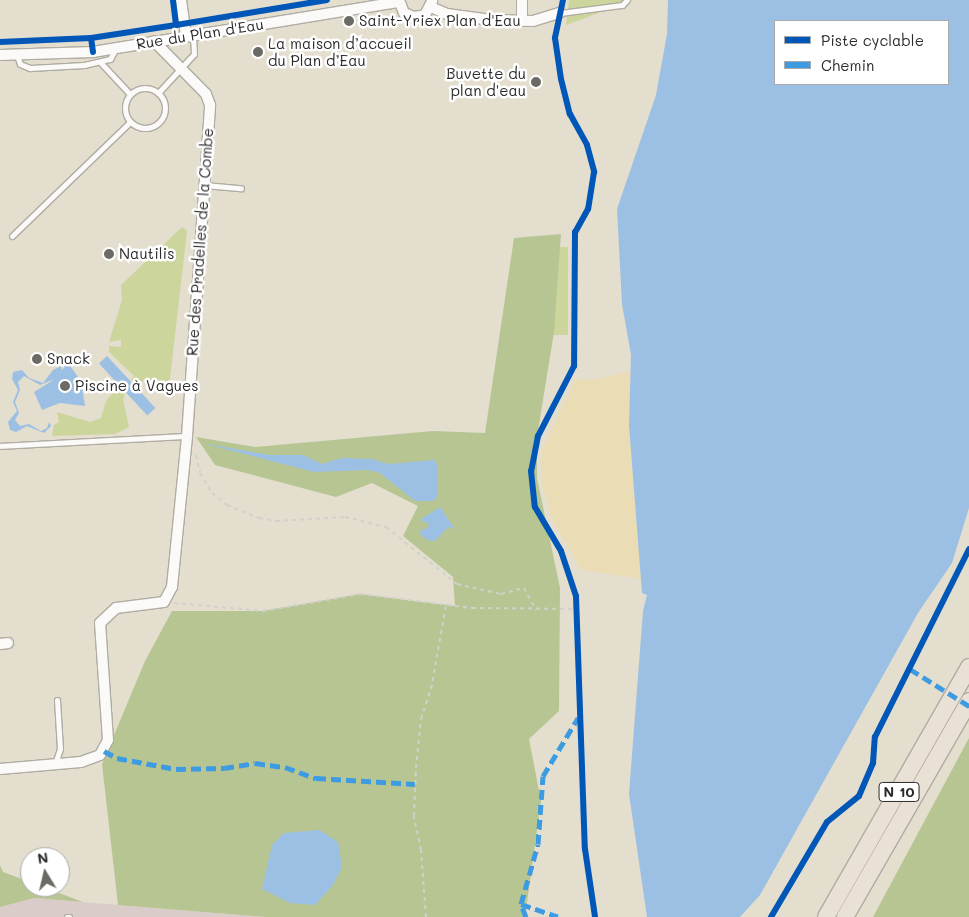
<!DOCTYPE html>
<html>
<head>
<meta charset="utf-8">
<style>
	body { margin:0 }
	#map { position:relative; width:969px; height:917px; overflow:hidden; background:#e4dece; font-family:Mali,sans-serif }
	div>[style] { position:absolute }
	.industrial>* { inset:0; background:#daccc8 }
	.green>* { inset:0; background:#ccd59b; transform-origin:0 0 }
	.forest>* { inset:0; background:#b7c593 }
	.sand>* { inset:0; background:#eadcb4 }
	.water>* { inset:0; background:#9cc0e3; transform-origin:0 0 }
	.path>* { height:2px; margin-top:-1px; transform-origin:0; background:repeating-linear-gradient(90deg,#d1d0cc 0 4px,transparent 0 8px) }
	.roads { filter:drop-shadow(1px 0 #b0aca2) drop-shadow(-1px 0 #b0aca2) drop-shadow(0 1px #b0aca2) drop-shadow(0 -1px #b0aca2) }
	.service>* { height:5px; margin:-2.5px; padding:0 2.5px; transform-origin:2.5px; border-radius:2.5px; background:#fbfaf8 }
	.service>.ring { margin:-2.5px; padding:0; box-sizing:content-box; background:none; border:5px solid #fbfaf8; border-radius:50% }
	.minor>* { height:10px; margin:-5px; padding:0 5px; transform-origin:5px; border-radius:5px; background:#fbfaf8 }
	.trunk>* { height:16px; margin:-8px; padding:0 8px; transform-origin:8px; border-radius:8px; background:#e9e1d5 }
	.quiet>* { height:5px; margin-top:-2.5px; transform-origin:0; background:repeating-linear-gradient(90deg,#3d9ce1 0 10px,transparent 0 15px) }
	.cycleway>* { height:6px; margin:-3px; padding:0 3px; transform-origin:3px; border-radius:3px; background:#0057b8 }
	.dots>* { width:14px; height:14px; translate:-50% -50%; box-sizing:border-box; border:2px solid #fff; border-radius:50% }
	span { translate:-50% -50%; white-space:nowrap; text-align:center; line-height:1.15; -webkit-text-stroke:5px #fff; paint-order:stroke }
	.shield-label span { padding:1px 4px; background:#fff; border:1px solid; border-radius:4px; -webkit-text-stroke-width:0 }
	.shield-label { font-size:14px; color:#2b2b2b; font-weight:700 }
	.poi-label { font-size:15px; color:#2b2b2b }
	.left { translate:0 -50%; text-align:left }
	.right { translate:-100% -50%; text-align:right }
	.street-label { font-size:15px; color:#2b2b2b }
	.legend { position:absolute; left:774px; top:20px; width:175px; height:65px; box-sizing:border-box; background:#fff; border:1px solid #aaa; margin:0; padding:6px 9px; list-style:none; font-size:15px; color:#2b2b2b }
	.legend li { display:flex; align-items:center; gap:10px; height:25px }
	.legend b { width:25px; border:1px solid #aaa }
	.north { position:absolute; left:20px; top:847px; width:50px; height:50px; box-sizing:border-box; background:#fff; border:1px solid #aaa; border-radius:50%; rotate:351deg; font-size:14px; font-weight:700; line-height:20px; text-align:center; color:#2b2b2b }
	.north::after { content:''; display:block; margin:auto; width:18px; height:22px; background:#6c6a64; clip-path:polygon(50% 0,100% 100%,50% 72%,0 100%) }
</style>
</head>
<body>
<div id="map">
	<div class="industrial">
		<i style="clip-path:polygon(34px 898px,118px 905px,266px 917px,0 917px,0 907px)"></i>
	</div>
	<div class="green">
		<i style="clip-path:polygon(569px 0,634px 0,566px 25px)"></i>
		<i style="clip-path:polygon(182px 227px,187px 231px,169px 387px,144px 380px,137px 386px,131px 380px,134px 376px,109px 352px,109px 346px,121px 347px,121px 340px,109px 342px,122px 300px,121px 285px)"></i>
		<i style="left:532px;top:247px;width:36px;height:88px"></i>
		<i style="clip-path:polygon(116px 383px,125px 393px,123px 400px,129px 427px,115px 434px,52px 436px,54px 425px,59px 422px,57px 412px,90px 422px,101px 418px,106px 401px,116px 389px,112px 386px)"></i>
	</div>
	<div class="forest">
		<i style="clip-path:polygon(561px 234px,554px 332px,537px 437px,537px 478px,560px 588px,559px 711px,529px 739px,541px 801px,525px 917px,266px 917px,118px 905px,102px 764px,145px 661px,172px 611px,263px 611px,360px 594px,455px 606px,453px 577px,403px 536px,418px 506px,372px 483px,336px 497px,215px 465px,196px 437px,255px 447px,433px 431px,485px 433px,514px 238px)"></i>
		<i style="clip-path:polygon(969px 738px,969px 917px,873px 917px)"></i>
		<i style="clip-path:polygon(0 865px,3px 872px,30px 882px,30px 887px,43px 887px,83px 902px,34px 898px,0 907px)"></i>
	</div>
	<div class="sand">
		<i style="clip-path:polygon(631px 371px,629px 425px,641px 579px,581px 570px,552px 519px,542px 484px,542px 450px,575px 380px,597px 379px)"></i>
	</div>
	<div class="water">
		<i style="clip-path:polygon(evenodd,668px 0,969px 0,969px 508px,952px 563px,918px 613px,760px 895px,740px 917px,647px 917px,629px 794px,643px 611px,647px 595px,642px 593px,629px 425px,631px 355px,622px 304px,617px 209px,656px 95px,667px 34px,668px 0,775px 21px,948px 21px,948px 84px,775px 84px,775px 21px)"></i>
		<i style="left:107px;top:356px;width:71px;height:11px;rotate:47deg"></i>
		<i style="clip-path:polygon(68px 363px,81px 381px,85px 406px,60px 403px,42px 410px,34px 392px,55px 379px,40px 385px,24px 376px,18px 382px,20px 390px,15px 402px,19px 413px,15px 420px,20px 426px,29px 424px,41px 431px,47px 428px,49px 422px,51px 426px,44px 433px,27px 426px,16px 432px,10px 430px,8px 422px,17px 411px,13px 402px,18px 390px,12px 379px,13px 372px,22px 370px,29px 378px,43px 383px,53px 370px,61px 366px,62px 370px)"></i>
		<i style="clip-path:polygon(202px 443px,269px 455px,303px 455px,322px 464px,342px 458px,372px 459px,388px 464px,435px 460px,438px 468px,437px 497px,433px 501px,415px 501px,380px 473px,367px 470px,314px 472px)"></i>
		<i style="clip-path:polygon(440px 507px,455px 529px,448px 527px,435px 541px,427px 540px,420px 534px,421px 529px,427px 529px,429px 524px,420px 520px)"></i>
		<i style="clip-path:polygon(319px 830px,338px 842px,342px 867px,333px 885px,315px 905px,290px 903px,262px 889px,272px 845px,284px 833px)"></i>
	</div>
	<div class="path">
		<i style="left:196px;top:455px;width:18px;rotate:77deg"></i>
		<i style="left:200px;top:473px;width:23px;rotate:59deg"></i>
		<i style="left:212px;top:493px;width:19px;rotate:39deg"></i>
		<i style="left:227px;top:505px;width:35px;rotate:22deg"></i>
		<i style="left:259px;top:518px;width:17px;rotate:10deg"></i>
		<i style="left:276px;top:521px;width:69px;rotate:-3.3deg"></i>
		<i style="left:345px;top:517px;width:42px;rotate:13.7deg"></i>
		<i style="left:386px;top:527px;width:91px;rotate:38.8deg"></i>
		<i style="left:457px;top:584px;width:45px;rotate:12.8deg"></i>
		<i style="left:501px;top:594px;width:24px;rotate:-15deg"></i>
		<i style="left:524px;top:588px;width:25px;rotate:61deg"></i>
		<i style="left:174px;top:603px;width:89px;rotate:5.1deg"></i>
		<i style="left:263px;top:611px;width:98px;rotate:-9.9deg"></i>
		<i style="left:360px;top:594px;width:113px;rotate:7.1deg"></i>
		<i style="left:472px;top:608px;width:105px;rotate:0.5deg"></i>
		<i style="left:426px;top:917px;width:67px;rotate:-94.3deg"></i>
		<i style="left:421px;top:850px;width:35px;rotate:-102deg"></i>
		<i style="left:414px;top:816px;width:48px;rotate:-87.6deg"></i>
		<i style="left:416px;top:768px;width:49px;rotate:-84.2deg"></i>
		<i style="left:421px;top:719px;width:32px;rotate:-72deg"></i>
		<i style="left:431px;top:689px;width:84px;rotate:-79.8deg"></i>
	</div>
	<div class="roads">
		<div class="service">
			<i style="left:560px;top:13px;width:63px;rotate:-7.4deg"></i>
			<i style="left:622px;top:5px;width:7px;rotate:-45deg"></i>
			<i style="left:17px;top:55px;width:9px;rotate:72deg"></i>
			<i style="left:20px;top:64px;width:11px;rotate:22deg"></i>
			<i style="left:30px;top:68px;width:54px;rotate:-3.2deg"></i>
			<i style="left:84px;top:65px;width:27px;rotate:-13deg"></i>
			<i style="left:110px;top:59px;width:13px;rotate:-61deg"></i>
			<i style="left:101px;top:63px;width:42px;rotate:46.9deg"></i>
			<i class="ring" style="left:125px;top:88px;width:35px;height:35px"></i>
			<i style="left:158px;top:93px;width:53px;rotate:-47.3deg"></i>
			<i style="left:194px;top:54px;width:19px;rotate:-93deg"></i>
			<i style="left:204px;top:185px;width:37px;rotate:5deg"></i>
			<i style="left:12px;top:236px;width:164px;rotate:-44deg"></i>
			<i style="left:0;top:446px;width:187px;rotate:-3.1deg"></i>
			<i style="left:55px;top:764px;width:16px;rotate:-72deg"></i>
			<i style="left:60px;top:749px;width:49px;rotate:-93.5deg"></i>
			<i style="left:67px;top:917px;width:2px"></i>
		</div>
		<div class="minor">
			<i style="left:181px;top:0;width:36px;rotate:82deg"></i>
			<i style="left:399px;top:0;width:14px;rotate:69deg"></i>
			<i style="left:404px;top:13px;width:11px;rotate:22deg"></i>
			<i style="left:414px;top:17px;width:11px;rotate:-10deg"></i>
			<i style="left:425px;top:15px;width:16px;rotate:-63deg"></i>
			<i style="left:522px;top:0;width:21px;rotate:90deg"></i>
			<i style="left:431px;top:7px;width:17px;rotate:24deg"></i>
			<i style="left:447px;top:14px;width:45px;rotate:7.6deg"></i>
			<i style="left:492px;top:20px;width:41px;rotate:1.4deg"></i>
			<i style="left:533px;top:21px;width:28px;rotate:-17deg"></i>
			<i style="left:0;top:55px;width:93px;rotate:-1.8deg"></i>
			<i style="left:93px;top:52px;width:310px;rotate:-9.3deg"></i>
			<i style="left:0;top:644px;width:8px;rotate:-7deg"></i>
			<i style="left:0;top:769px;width:81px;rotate:-4.9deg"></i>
			<i style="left:81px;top:762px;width:20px;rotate:-20deg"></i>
			<i style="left:100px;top:755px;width:17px;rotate:-62deg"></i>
			<i style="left:108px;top:740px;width:117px;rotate:-93.9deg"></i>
			<i style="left:100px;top:623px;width:22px;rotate:-43deg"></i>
			<i style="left:116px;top:608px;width:48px;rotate:-7.1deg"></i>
			<i style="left:164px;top:602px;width:17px;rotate:-62deg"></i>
			<i style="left:172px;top:587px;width:152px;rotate:-84.3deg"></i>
			<i style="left:187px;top:436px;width:332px;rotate:-86deg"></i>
			<i style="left:210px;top:105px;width:12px;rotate:-110deg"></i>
			<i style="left:206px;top:94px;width:74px;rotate:-134.5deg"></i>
		</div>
		<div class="trunk">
			<i style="left:826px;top:917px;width:288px;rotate:-60.2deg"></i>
			<i style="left:845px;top:917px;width:249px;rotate:-60.1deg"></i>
		</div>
	</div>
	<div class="quiet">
		<i style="left:910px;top:669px;width:70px;rotate:32.1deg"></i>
		<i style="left:104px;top:751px;width:15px;rotate:28deg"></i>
		<i style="left:117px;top:758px;width:60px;rotate:10.6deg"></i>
		<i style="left:176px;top:769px;width:48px;rotate:-1.2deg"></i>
		<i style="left:224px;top:768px;width:31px;rotate:-9deg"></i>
		<i style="left:255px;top:763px;width:30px;rotate:8deg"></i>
		<i style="left:285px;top:767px;width:33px;rotate:20deg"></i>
		<i style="left:316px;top:778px;width:99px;rotate:3.5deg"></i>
		<i style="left:521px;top:904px;width:39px;rotate:19deg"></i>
		<i style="left:526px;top:917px;width:14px;rotate:-111deg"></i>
		<i style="left:521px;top:904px;width:62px;rotate:-74.2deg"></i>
		<i style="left:538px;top:844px;width:68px;rotate:-85.8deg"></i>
		<i style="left:543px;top:776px;width:68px;rotate:-58.9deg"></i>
	</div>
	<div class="cycleway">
		<i style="left:563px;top:0;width:39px;rotate:102deg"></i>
		<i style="left:555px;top:38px;width:41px;rotate:81.7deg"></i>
		<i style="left:561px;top:79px;width:36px;rotate:76deg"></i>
		<i style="left:570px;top:114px;width:35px;rotate:61deg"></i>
		<i style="left:587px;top:145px;width:28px;rotate:75deg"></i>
		<i style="left:594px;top:172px;width:37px;rotate:99deg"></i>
		<i style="left:588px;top:209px;width:26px;rotate:119deg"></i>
		<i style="left:575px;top:232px;width:134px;rotate:90.4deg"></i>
		<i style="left:574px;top:366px;width:79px;rotate:117.2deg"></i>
		<i style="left:538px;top:436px;width:36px;rotate:101deg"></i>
		<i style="left:531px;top:471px;width:36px;rotate:84deg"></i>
		<i style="left:535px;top:507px;width:51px;rotate:59.4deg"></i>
		<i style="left:561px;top:551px;width:47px;rotate:71.6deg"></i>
		<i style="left:576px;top:596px;width:253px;rotate:88deg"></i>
		<i style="left:585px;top:849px;width:69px;rotate:81.6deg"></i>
		<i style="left:176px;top:25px;width:153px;rotate:-9.4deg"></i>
		<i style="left:0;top:42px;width:91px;rotate:-2.5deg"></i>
		<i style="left:93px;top:52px;width:14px;rotate:-98deg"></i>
		<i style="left:91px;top:38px;width:86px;rotate:-8.7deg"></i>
		<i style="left:176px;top:25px;width:25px;rotate:-97deg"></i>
		<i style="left:771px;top:917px;width:110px;rotate:-59.5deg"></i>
		<i style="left:827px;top:822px;width:41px;rotate:-39.1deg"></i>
		<i style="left:859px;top:796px;width:36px;rotate:-67deg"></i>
		<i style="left:873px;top:763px;width:26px;rotate:-86deg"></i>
		<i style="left:875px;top:737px;width:210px;rotate:-63.4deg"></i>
	</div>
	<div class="dots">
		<i style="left:349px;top:21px;background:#6c6a64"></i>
		<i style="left:258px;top:52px;background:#6c6a64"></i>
		<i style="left:536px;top:82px;background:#6c6a64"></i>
		<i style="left:109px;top:254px;background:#6c6a64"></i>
		<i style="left:37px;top:359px;background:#6c6a64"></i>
		<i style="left:65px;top:386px;background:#6c6a64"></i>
	</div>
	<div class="shield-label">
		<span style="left:899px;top:792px">N 10</span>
	</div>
	<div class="poi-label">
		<span class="left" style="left:359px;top:21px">Saint-Yriex Plan d'Eau</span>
		<span class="left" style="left:268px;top:52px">La maison d’accueil<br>du Plan d’Eau</span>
		<span class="right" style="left:526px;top:82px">Buvette du<br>plan d'eau</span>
		<span class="left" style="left:119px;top:254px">Nautilis</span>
		<span class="left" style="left:47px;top:359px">Snack</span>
		<span class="left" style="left:75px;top:386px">Piscine à Vagues</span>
	</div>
	<div class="street-label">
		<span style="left:200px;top:34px;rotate:-9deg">Rue du Plan d'Eau</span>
		<span style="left:200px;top:242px;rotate:-86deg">Rue des Pradelles de la Combe</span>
	</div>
	<ul class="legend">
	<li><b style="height:6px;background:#0057b8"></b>Piste cyclable</li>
	<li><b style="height:6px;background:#3d9ce1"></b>Chemin</li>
	</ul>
	<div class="north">N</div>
</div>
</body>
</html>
